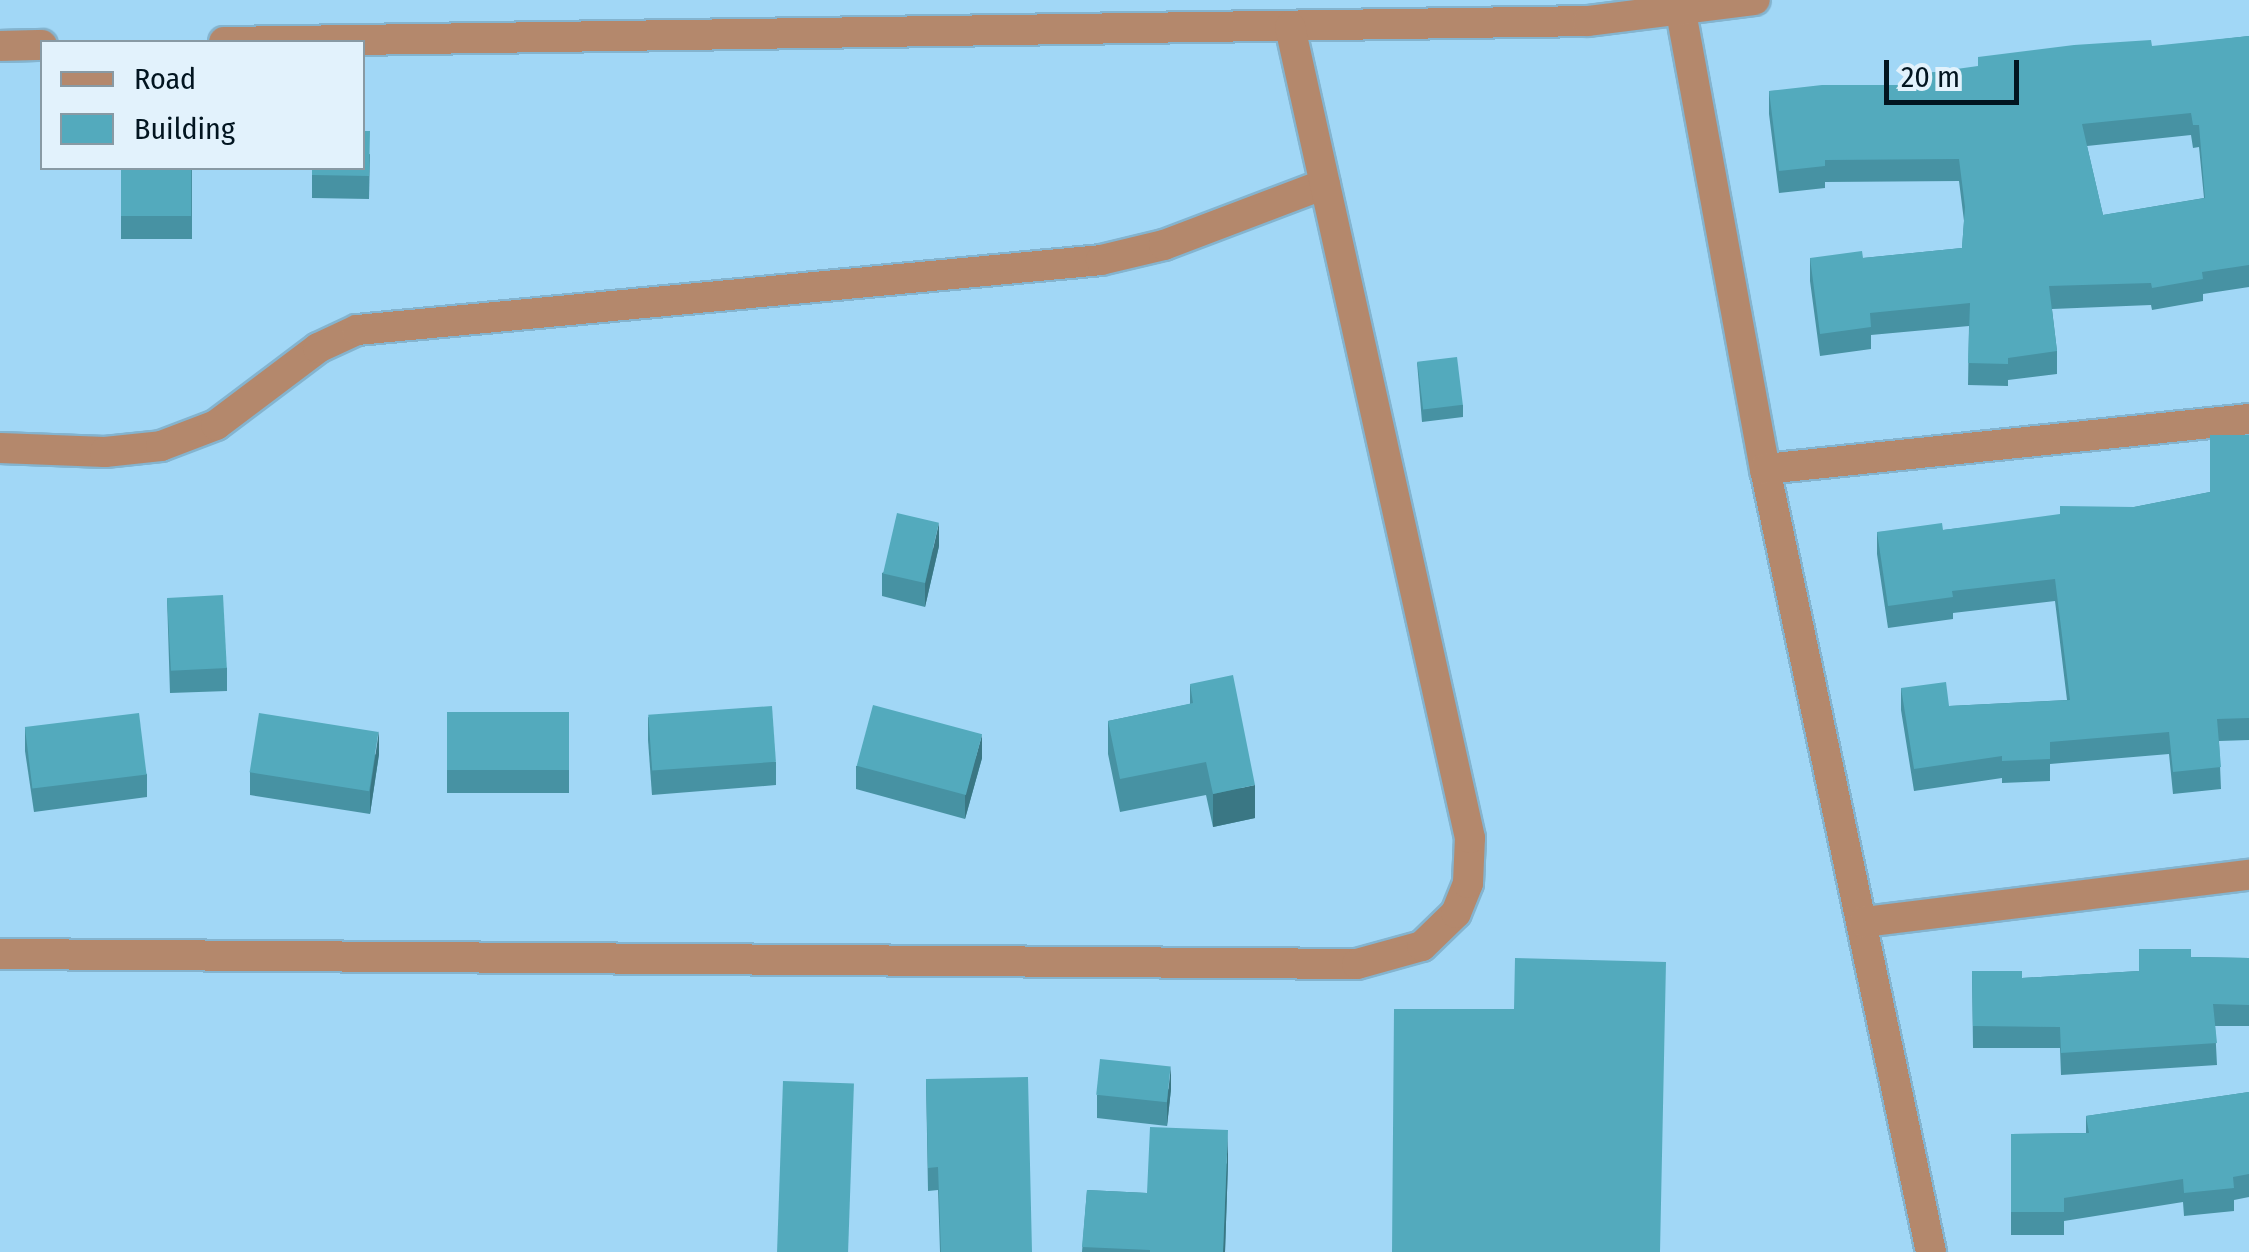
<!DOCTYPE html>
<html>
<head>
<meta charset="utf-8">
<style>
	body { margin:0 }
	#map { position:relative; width:2249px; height:1252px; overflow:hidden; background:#a1d7f6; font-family:"Fira Sans Condensed",sans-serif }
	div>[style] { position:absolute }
	.roads { filter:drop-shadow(2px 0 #84b4cf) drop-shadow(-2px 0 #84b4cf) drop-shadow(0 2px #84b4cf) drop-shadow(0 -2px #84b4cf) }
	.street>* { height:30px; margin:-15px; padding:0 15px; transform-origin:15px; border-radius:15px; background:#b4886c }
	.wall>* { inset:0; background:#4792a3; transform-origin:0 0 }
	.shaded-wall>* { inset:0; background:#3a7784 }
	.building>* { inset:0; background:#53aabd; transform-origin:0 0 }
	span { translate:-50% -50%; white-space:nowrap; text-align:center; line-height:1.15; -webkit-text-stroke:9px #e2f2fc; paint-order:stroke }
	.legend { position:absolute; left:40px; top:40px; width:325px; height:130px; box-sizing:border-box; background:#e2f2fc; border:2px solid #889aa4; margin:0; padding:12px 18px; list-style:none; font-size:30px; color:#021520 }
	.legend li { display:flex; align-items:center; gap:20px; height:50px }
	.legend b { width:50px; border:2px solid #889aa4 }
	.scale { position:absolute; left:1884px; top:60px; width:135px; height:45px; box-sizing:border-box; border:5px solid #021520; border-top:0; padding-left:12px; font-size:30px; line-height:35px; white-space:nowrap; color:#021520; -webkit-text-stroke:8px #e2f2fc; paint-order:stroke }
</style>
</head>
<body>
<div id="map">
	<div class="roads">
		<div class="street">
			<i style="left:1681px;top:12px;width:465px;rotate:79.6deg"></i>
			<i style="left:1765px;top:469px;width:800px;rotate:78.03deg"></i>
			<i style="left:224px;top:42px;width:1364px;rotate:-0.88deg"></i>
			<i style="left:1588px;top:21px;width:168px;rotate:-7.2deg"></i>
			<i style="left:0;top:46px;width:42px;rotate:-1.4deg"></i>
			<i style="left:0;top:448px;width:105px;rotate:2.2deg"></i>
			<i style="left:105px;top:452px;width:56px;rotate:-6.1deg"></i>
			<i style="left:161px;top:446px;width:59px;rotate:-20.9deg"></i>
			<i style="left:216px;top:425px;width:128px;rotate:-37deg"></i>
			<i style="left:318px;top:348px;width:43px;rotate:-24.8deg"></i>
			<i style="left:357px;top:330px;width:747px;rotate:-5.37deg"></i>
			<i style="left:1101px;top:260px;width:65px;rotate:-13.4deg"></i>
			<i style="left:1164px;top:245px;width:172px;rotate:-20.8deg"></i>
			<i style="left:1765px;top:469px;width:487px;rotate:-5.9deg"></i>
			<i style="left:1864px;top:922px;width:388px;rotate:-7deg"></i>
			<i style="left:0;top:954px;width:1357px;rotate:0.42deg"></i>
			<i style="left:1357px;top:964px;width:67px;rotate:-15.5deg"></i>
			<i style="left:1422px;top:946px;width:47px;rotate:-44.1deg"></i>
			<i style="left:1456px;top:913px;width:32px;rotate:-68deg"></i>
			<i style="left:1468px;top:883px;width:45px;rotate:-87.5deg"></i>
			<i style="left:1470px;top:838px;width:831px;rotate:-102.51deg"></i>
		</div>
	</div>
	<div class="wall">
		<i style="clip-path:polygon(evenodd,2249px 36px,2249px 287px,2203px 294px,2203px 301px,2152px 310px,2151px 305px,2052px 309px,2057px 351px,2057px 374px,2008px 380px,2008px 386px,1968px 385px,1969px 326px,1871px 335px,1871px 349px,1820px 356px,1810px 281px,1810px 258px,1863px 258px,1962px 248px,1964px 221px,1959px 181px,1825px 182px,1825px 188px,1779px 193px,1769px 114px,1769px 91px,1928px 85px,1928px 73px,2249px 36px,2191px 135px,2193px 148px,2199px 147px,2204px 198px,2103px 215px,2087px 146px,2191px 135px)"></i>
		<i style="clip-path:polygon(370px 154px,369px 199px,312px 198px,312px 168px)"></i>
		<i style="left:121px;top:168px;width:71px;height:71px"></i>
		<i style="clip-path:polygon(1417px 362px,1463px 405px,1463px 417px,1422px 422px)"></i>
		<i style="clip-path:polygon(2249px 435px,2249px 740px,2219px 741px,2221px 789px,2173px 794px,2169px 754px,2050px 764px,2050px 781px,2002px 783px,2002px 778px,1914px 791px,1901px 710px,1901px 688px,1949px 706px,2067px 700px,2055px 601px,1953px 613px,1953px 619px,1888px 628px,1877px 554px,1877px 532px,1943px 530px,2134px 507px,2210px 492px)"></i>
		<i style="clip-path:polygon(939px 546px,925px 607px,882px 596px,882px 573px)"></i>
		<i style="clip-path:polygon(167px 598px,227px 668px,227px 691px,170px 693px)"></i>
		<i style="clip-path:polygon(1190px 684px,1255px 818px,1213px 827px,1206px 795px,1120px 812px,1108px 754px,1108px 721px,1190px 704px)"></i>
		<i style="left:447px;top:712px;width:122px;height:81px"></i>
		<i style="clip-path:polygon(648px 717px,776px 762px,776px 785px,652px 795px,648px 740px)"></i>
		<i style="clip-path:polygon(25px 728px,147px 774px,147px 797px,34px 812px,25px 751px)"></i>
		<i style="clip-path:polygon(379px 754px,370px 814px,250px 795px,250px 772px)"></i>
		<i style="clip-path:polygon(982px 758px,965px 819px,856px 789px,856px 766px)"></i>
		<i style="clip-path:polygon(2191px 957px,2249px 958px,2249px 1026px,2215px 1026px,2217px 1065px,2061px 1075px,2060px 1048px,1973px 1048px,1972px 971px,2022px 978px,2139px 971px)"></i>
		<i style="clip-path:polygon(926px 1079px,1032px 1252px,940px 1252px,938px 1190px,928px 1191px)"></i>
		<i style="clip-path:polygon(1171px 1089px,1167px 1126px,1097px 1118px,1097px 1095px)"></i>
		<i style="clip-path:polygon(2249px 1092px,2249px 1197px,2234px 1200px,2234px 1211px,2184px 1216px,2183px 1202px,2064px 1221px,2064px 1235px,2011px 1235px,2011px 1134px,2086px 1133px,2086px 1116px)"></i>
		<i style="clip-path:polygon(1228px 1163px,1225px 1252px,1082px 1252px,1087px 1190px,1147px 1193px)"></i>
	</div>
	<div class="shaded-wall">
		<i style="clip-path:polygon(939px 523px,939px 546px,925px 607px,925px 584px)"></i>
		<i style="clip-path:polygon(379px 731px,379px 754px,370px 814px,370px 791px)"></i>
		<i style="clip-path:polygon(982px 735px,982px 758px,965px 819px,965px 796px)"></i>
		<i style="clip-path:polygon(1255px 785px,1255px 818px,1213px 827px,1213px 794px)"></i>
		<i style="clip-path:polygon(1171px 1066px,1171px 1089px,1167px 1126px,1167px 1102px)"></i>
		<i style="clip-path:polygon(1228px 1130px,1228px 1163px,1225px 1252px,1223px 1252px)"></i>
	</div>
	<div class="building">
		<i style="clip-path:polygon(evenodd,2249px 36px,2249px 265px,2202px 272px,2203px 279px,2152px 288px,2151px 283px,2049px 286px,2057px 351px,2008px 358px,2008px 364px,1968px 363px,1970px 303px,1870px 313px,1871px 327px,1820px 334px,1810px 258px,1862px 251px,1863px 258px,1962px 248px,1965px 207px,1959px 159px,1825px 160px,1825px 166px,1779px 171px,1769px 91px,1822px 85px,1930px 85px,1928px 73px,1978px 66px,1978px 57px,2074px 45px,2151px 40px,2152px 46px,2249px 36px,2191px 113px,2193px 125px,2199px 125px,2205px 198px,2103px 215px,2082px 124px,2191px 113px)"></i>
		<i style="clip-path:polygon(362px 131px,370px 131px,369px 176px,312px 175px,312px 168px,362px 168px)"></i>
		<i style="left:121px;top:168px;width:70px;height:48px"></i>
		<i style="left:1457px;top:357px;width:48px;height:40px;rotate:83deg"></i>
		<i style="clip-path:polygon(2210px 435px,2249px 435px,2249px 718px,2217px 719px,2221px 767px,2173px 772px,2169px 732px,2050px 742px,2050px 759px,2002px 761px,2002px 756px,1914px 769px,1901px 688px,1946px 682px,1949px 706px,2070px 700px,2055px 579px,1952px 591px,1953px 597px,1888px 606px,1877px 532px,1942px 523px,1943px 530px,2060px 514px,2060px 506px,2134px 507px,2210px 492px)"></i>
		<i style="left:897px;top:513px;width:43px;height:62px;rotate:13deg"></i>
		<i style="left:223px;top:595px;width:73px;height:56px;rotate:87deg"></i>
		<i style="clip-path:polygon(1233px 675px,1255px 785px,1213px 794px,1206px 762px,1120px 779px,1108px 721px,1193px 703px,1190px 684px)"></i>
		<i style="left:873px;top:705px;width:113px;height:63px;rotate:15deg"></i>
		<i style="left:772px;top:706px;width:56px;height:124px;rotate:86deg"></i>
		<i style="left:447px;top:712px;width:122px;height:58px"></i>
		<i style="left:139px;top:713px;width:62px;height:115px;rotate:83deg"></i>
		<i style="left:259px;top:713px;width:121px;height:60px;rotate:9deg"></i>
		<i style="clip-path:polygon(2139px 949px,2191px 949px,2191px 957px,2249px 958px,2249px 1005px,2213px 1004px,2217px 1043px,2061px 1053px,2060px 1027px,1973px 1026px,1972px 971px,2022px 971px,2022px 978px,2139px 971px)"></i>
		<i style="clip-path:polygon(1515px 958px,1666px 962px,1660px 1252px,1392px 1252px,1394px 1009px,1514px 1009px)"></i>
		<i style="left:1100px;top:1059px;width:71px;height:36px;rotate:6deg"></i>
		<i style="clip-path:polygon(1028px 1077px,1032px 1252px,941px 1252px,938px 1167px,928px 1168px,926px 1079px)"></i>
		<i style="left:783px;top:1081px;width:71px;height:171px;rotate:2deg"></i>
		<i style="clip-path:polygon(2249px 1092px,2249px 1174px,2233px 1177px,2234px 1188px,2184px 1193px,2183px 1179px,2064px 1198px,2064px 1212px,2011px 1212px,2011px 1134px,2089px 1133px,2086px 1116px)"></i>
		<i style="clip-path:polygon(1150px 1127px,1228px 1130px,1223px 1252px,1150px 1252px,1150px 1250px,1082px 1247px,1087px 1190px,1147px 1193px)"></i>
	</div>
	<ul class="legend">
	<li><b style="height:12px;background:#b4886c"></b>Road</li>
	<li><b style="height:28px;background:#53aabd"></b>Building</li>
	</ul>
	<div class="scale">20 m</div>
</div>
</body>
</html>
